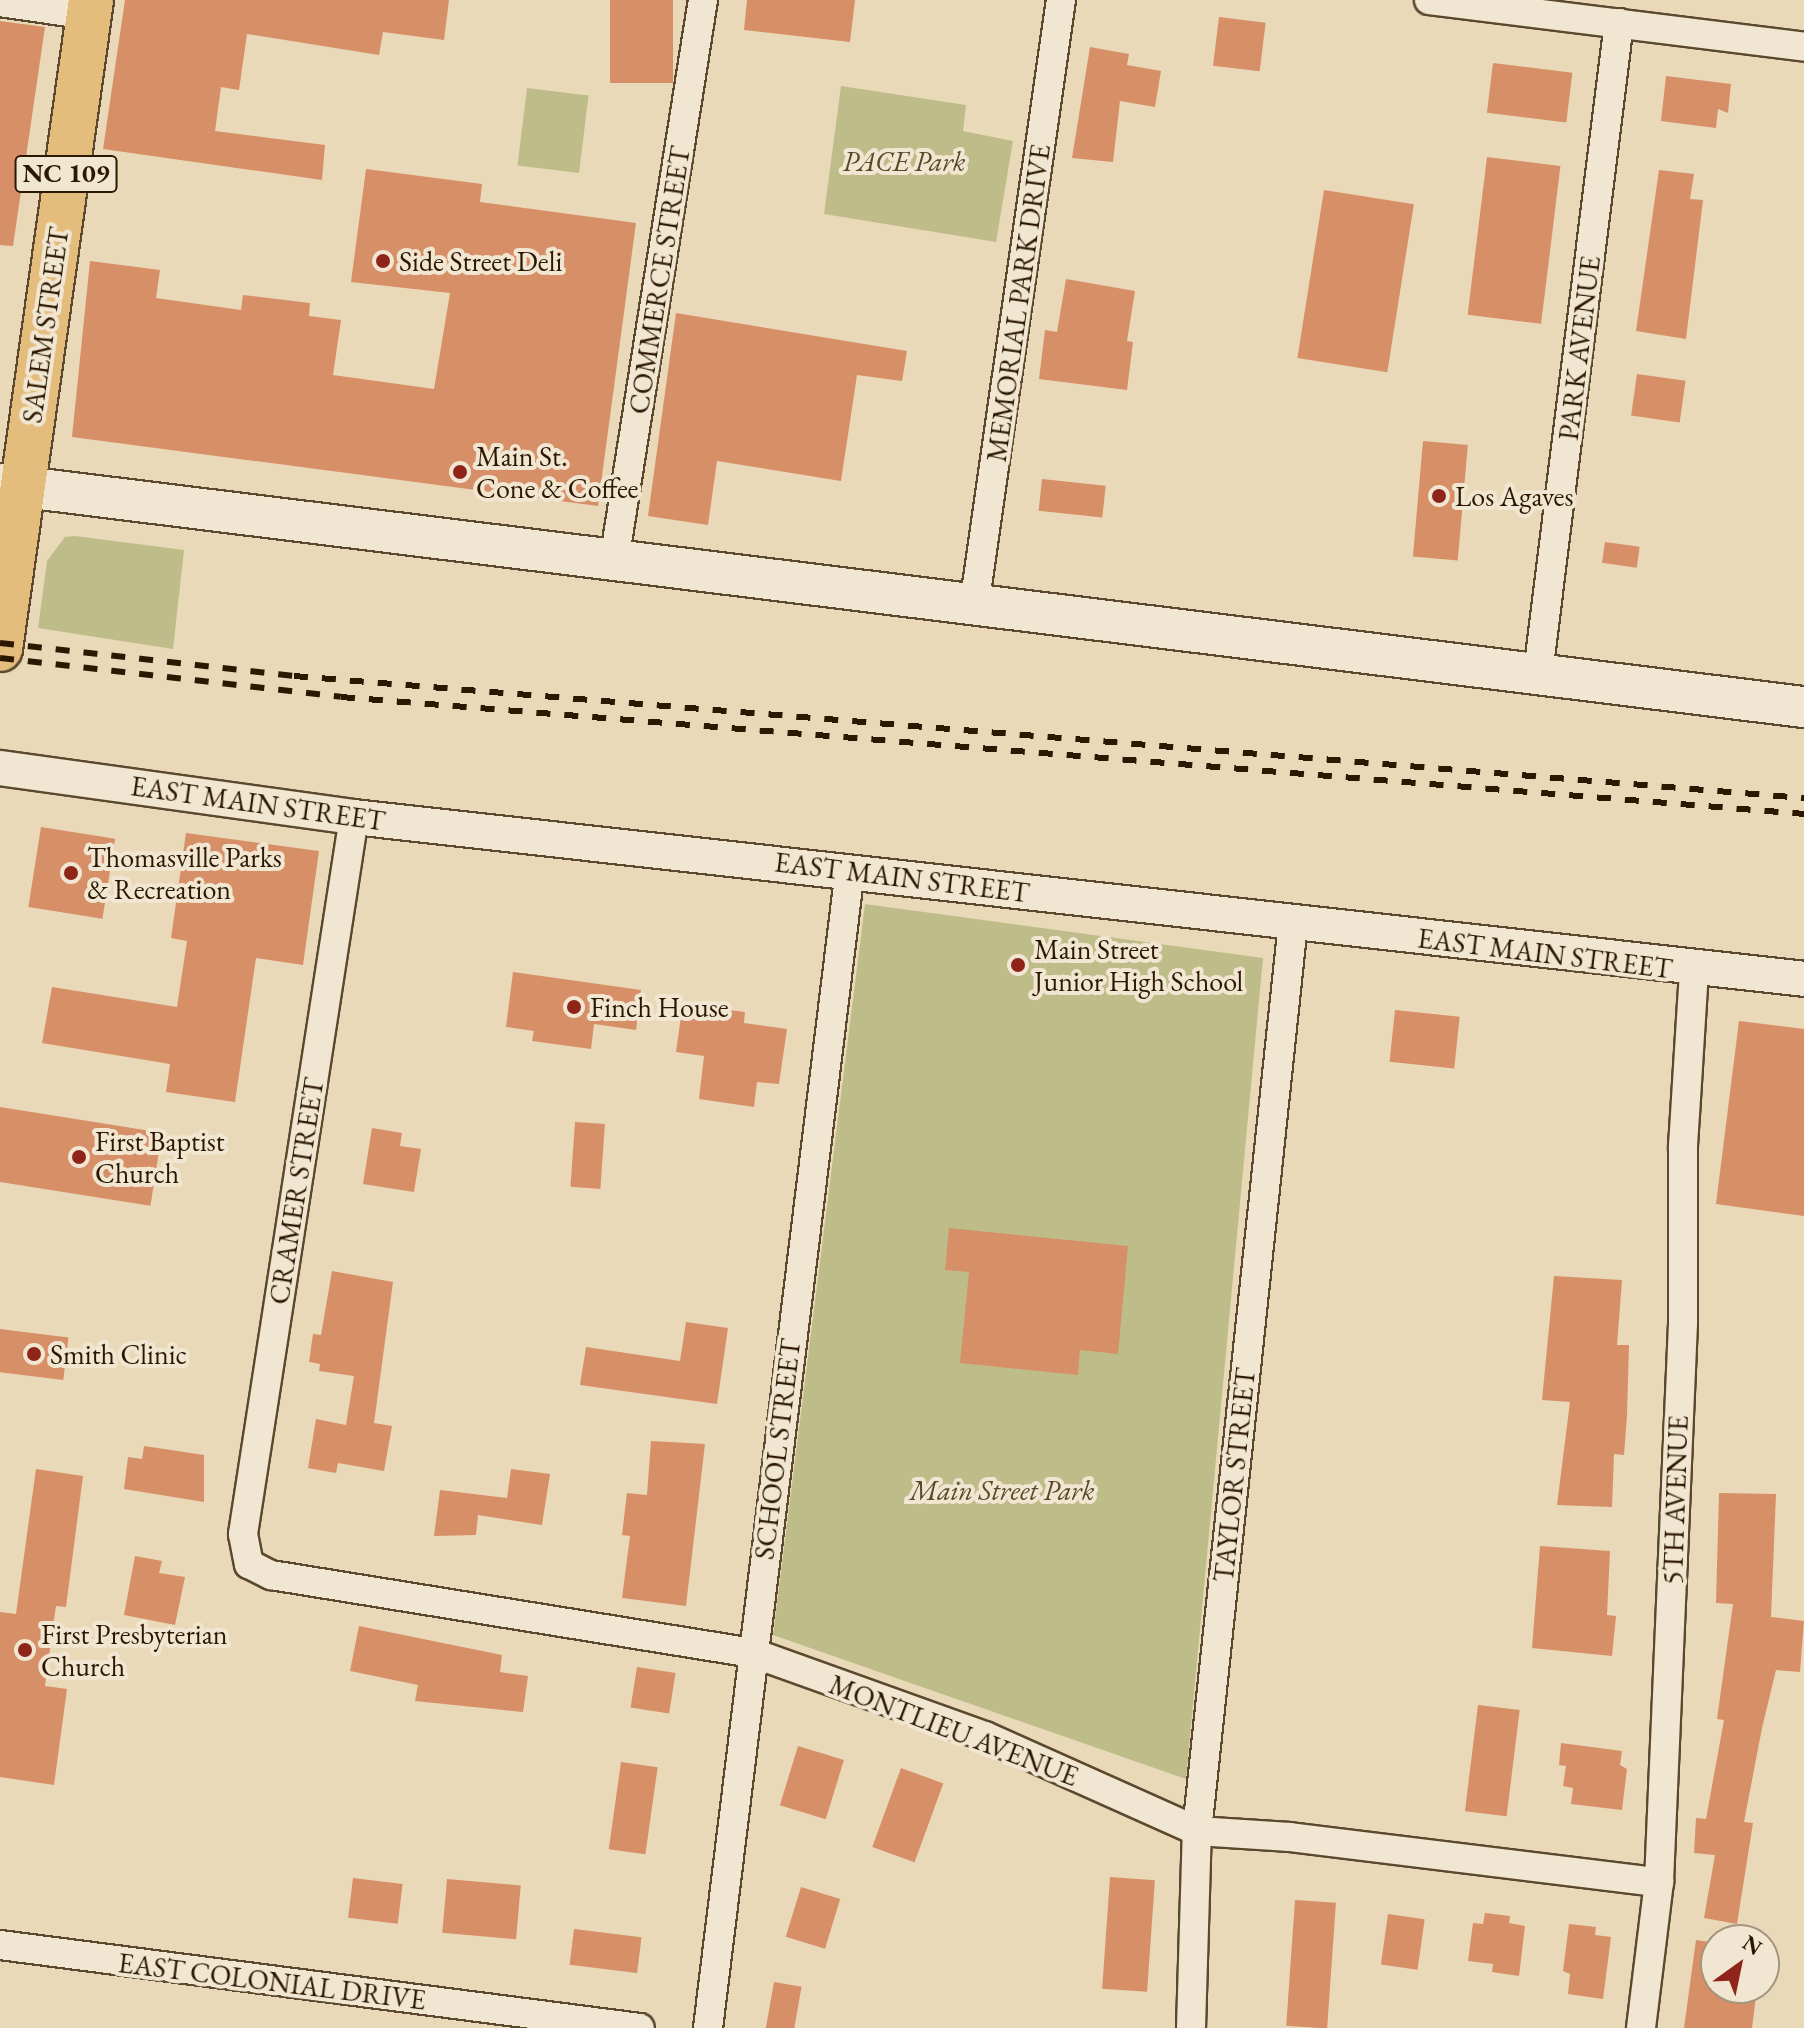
<!DOCTYPE html>
<html>
<head>
<meta charset="utf-8">
<style>
	body { margin:0 }
	#map { position:relative; width:1804px; height:2028px; overflow:hidden; background:#e9d9b8; font-family:"EB Garamond",serif }
	div>[style] { position:absolute }
	.green>* { inset:0; background:#bebd8a; transform-origin:0 0 }
	.building>* { inset:0; background:#d78f68; transform-origin:0 0 }
	.roads { filter:drop-shadow(2px 0 #5b482e) drop-shadow(-2px 0 #5b482e) drop-shadow(0 2px #5b482e) drop-shadow(0 -2px #5b482e) }
	.minor>* { height:28px; margin:-14px; padding:0 14px; transform-origin:14px; border-radius:14px; background:#f1e6d1 }
	.tertiary>* { height:34px; margin:-17px; padding:0 17px; transform-origin:17px; border-radius:17px; background:#f1e6d1 }
	.secondary>* { height:40px; margin:-20px; padding:0 20px; transform-origin:20px; border-radius:20px; background:#f1e6d1 }
	.primary>* { height:44px; margin:-22px; padding:0 22px; transform-origin:22px; border-radius:22px; background:#e4bc7c }
	.rail>* { height:6px; margin-top:-3px; transform-origin:0; background:repeating-linear-gradient(90deg,#2c1800 0 14px,transparent 0 28px) }
	.dots>* { width:22px; height:22px; translate:-50% -50%; box-sizing:border-box; border:4px solid #f1e6d1; border-radius:50% }
	span { translate:-50% -50%; white-space:nowrap; text-align:center; line-height:1.15; -webkit-text-stroke:8px #f1e6d1; paint-order:stroke }
	.shield-label span { padding:2px 6px; background:#f1e6d1; border:2px solid; border-radius:6px; -webkit-text-stroke-width:0 }
	.shield-label { font-size:26px; color:#2c1800; font-weight:700 }
	.park-label { font-size:28px; color:#584a29; font-style:italic }
	.poi-label { font-size:28px; color:#2c1800 }
	.left { translate:0 -50%; text-align:left }
	.street-label { font-size:28px; color:#2c1800 }
	.north { position:absolute; left:1700px; top:1924px; width:80px; height:80px; box-sizing:border-box; background:#f1e6d1; border:2px solid #a2947d; border-radius:50%; rotate:33deg; font-size:22px; font-weight:700; line-height:32px; text-align:center; color:#2c1800 }
	.north::after { content:''; display:block; margin:auto; width:28px; height:36px; background:#8f2418; clip-path:polygon(50% 0,100% 100%,50% 72%,0 100%) }
</style>
</head>
<body>
<div id="map">
	<div class="green">
		<i style="clip-path:polygon(841px 86px,966px 105px,963px 131px,1013px 141px,996px 242px,824px 214px)"></i>
		<i style="left:527px;top:88px;width:62px;height:78px;rotate:7deg"></i>
		<i style="clip-path:polygon(75px 536px,184px 550px,173px 649px,38px 628px,47px 561px,65px 537px)"></i>
		<i style="clip-path:polygon(865px 904px,1263px 958px,1186px 1779px,773px 1635px)"></i>
	</div>
	<div class="building">
		<i style="clip-path:polygon(125px 0,449px 0,444px 40px,383px 32px,379px 55px,247px 34px,239px 90px,221px 87px,215px 131px,325px 145px,322px 180px,103px 149px)"></i>
		<i style="left:610px;top:0;width:63px;height:83px"></i>
		<i style="clip-path:polygon(747px 0,855px 0,850px 42px,744px 30px)"></i>
		<i style="left:1219px;top:17px;width:47px;height:49px;rotate:7deg"></i>
		<i style="clip-path:polygon(0 21px,45px 27px,13px 246px,0 245px)"></i>
		<i style="clip-path:polygon(1090px 47px,1129px 54px,1127px 65px,1161px 71px,1155px 107px,1120px 101px,1113px 162px,1072px 158px)"></i>
		<i style="left:1493px;top:63px;width:80px;height:50px;rotate:7deg"></i>
		<i style="clip-path:polygon(1666px 76px,1731px 84px,1728px 113px,1718px 109px,1716px 128px,1661px 121px)"></i>
		<i style="left:1487px;top:157px;width:74px;height:159px;rotate:7deg"></i>
		<i style="clip-path:polygon(366px 169px,482px 184px,480px 202px,636px 223px,598px 506px,72px 437px,90px 261px,160px 270px,156px 298px,241px 310px,243px 295px,310px 303px,309px 316px,341px 320px,333px 375px,434px 389px,450px 293px,351px 282px)"></i>
		<i style="clip-path:polygon(1659px 170px,1694px 174px,1690px 199px,1703px 200px,1686px 339px,1636px 331px)"></i>
		<i style="left:1324px;top:190px;width:91px;height:170px;rotate:9deg"></i>
		<i style="clip-path:polygon(1066px 279px,1135px 291px,1127px 341px,1133px 342px,1127px 390px,1039px 379px,1045px 330px,1057px 332px)"></i>
		<i style="clip-path:polygon(676px 313px,907px 351px,902px 381px,857px 375px,841px 481px,717px 461px,708px 525px,648px 516px)"></i>
		<i style="left:1637px;top:374px;width:49px;height:42px;rotate:8deg"></i>
		<i style="left:1423px;top:441px;width:45px;height:116px;rotate:5deg"></i>
		<i style="left:1042px;top:479px;width:64px;height:32px;rotate:6deg"></i>
		<i style="left:1605px;top:542px;width:35px;height:21px;rotate:8deg"></i>
		<i style="left:41px;top:827px;width:75px;height:81px;rotate:9deg"></i>
		<i style="clip-path:polygon(186px 833px,319px 851px,303px 965px,256px 958px,235px 1102px,166px 1092px,170px 1064px,42px 1043px,52px 987px,177px 1007px,187px 941px,171px 938px)"></i>
		<i style="clip-path:polygon(513px 972px,641px 990px,636px 1030px,594px 1024px,591px 1049px,532px 1041px,534px 1031px,506px 1027px)"></i>
		<i style="clip-path:polygon(720px 1009px,745px 1012px,744px 1023px,787px 1029px,779px 1084px,757px 1082px,754px 1107px,699px 1099px,704px 1056px,676px 1052px,681px 1016px,719px 1021px)"></i>
		<i style="left:1395px;top:1010px;width:65px;height:52px;rotate:6deg"></i>
		<i style="clip-path:polygon(1739px 1021px,1804px 1029px,1804px 1216px,1716px 1204px)"></i>
		<i style="left:0;top:1107px;width:164px;height:74px;rotate:9deg"></i>
		<i style="left:575px;top:1122px;width:30px;height:65px;rotate:4deg"></i>
		<i style="clip-path:polygon(372px 1128px,402px 1133px,400px 1146px,421px 1149px,414px 1192px,363px 1184px)"></i>
		<i style="clip-path:polygon(949px 1228px,1128px 1246px,1118px 1354px,1080px 1350px,1078px 1375px,960px 1363px,969px 1272px,945px 1270px)"></i>
		<i style="clip-path:polygon(332px 1271px,393px 1282px,374px 1423px,392px 1426px,384px 1471px,338px 1463px,336px 1473px,308px 1468px,316px 1419px,346px 1425px,354px 1376px,319px 1371px,320px 1364px,309px 1362px,313px 1334px,321px 1335px)"></i>
		<i style="clip-path:polygon(1554px 1276px,1622px 1280px,1617px 1345px,1629px 1345px,1627px 1416px,1624px 1455px,1614px 1454px,1612px 1507px,1557px 1505px,1570px 1402px,1542px 1400px)"></i>
		<i style="clip-path:polygon(686px 1322px,728px 1328px,717px 1404px,580px 1385px,586px 1347px,680px 1361px)"></i>
		<i style="left:0;top:1329px;width:69px;height:43px;rotate:7deg"></i>
		<i style="clip-path:polygon(651px 1441px,705px 1444px,686px 1606px,622px 1598px,630px 1536px,622px 1535px,627px 1493px,647px 1495px)"></i>
		<i style="clip-path:polygon(144px 1446px,204px 1455px,204px 1502px,124px 1489px,128px 1457px,142px 1459px)"></i>
		<i style="clip-path:polygon(36px 1469px,83px 1476px,66px 1607px,56px 1606px,45px 1686px,67px 1689px,54px 1785px,0 1777px,0 1612px,16px 1614px)"></i>
		<i style="clip-path:polygon(511px 1469px,550px 1474px,542px 1525px,478px 1515px,476px 1535px,434px 1536px,440px 1490px,507px 1498px)"></i>
		<i style="clip-path:polygon(1719px 1493px,1776px 1494px,1771px 1617px,1804px 1621px,1800px 1672px,1776px 1670px,1762px 1728px,1744px 1822px,1753px 1823px,1737px 1924px,1704px 1918px,1715px 1855px,1694px 1853px,1696px 1818px,1706px 1819px,1724px 1720px,1717px 1719px,1733px 1604px,1716px 1603px)"></i>
		<i style="clip-path:polygon(1540px 1546px,1610px 1551px,1607px 1615px,1616px 1616px,1612px 1656px,1532px 1648px)"></i>
		<i style="clip-path:polygon(135px 1556px,162px 1561px,159px 1573px,185px 1577px,175px 1625px,124px 1615px)"></i>
		<i style="clip-path:polygon(359px 1626px,502px 1655px,500px 1672px,528px 1676px,523px 1712px,415px 1701px,418px 1685px,350px 1671px)"></i>
		<i style="left:637px;top:1667px;width:39px;height:41px;rotate:9deg"></i>
		<i style="left:1478px;top:1705px;width:42px;height:107px;rotate:7deg"></i>
		<i style="clip-path:polygon(1561px 1743px,1622px 1751px,1620px 1765px,1627px 1769px,1622px 1810px,1571px 1804px,1573px 1788px,1563px 1786px,1566px 1766px,1559px 1765px)"></i>
		<i style="left:798px;top:1746px;width:48px;height:62px;rotate:17deg"></i>
		<i style="left:621px;top:1762px;width:37px;height:88px;rotate:8deg"></i>
		<i style="left:901px;top:1768px;width:45px;height:84px;rotate:20deg"></i>
		<i style="left:1110px;top:1877px;width:45px;height:112px;rotate:4deg"></i>
		<i style="left:353px;top:1878px;width:50px;height:40px;rotate:7deg"></i>
		<i style="left:447px;top:1879px;width:74px;height:54px;rotate:5deg"></i>
		<i style="left:801px;top:1887px;width:41px;height:52px;rotate:17deg"></i>
		<i style="left:1295px;top:1900px;width:41px;height:126px;rotate:4deg"></i>
		<i style="clip-path:polygon(1485px 1913px,1510px 1916px,1509px 1923px,1525px 1926px,1519px 1976px,1492px 1972px,1493px 1964px,1468px 1961px,1473px 1923px,1483px 1924px)"></i>
		<i style="left:1388px;top:1914px;width:37px;height:51px;rotate:8deg"></i>
		<i style="clip-path:polygon(1569px 1924px,1596px 1927px,1595px 1935px,1611px 1937px,1603px 1999px,1568px 1994px,1570px 1974px,1563px 1971px)"></i>
		<i style="left:574px;top:1929px;width:68px;height:36px;rotate:7deg"></i>
		<i style="clip-path:polygon(1696px 1940px,1716px 1943px,1716px 1988px,1757px 1988px,1752px 2028px,1684px 2028px)"></i>
		<i style="left:774px;top:1982px;width:28px;height:47px;rotate:10deg"></i>
	</div>
	<div class="roads">
		<div class="minor">
			<i style="left:1429px;top:0;width:378px;rotate:7.1deg"></i>
			<i style="left:0;top:2px;width:90px;rotate:8.3deg"></i>
			<i style="left:614px;top:561px;width:568px;rotate:-80.99deg"></i>
			<i style="left:974px;top:606px;width:612px;rotate:-81.83deg"></i>
			<i style="left:1538px;top:673px;width:655px;rotate:-82.9deg"></i>
			<i style="left:354px;top:817px;width:726px;rotate:98.8deg"></i>
			<i style="left:243px;top:1534px;width:31px;rotate:79deg"></i>
			<i style="left:249px;top:1564px;width:25px;rotate:27deg"></i>
			<i style="left:271px;top:1575px;width:488px;rotate:9.2deg"></i>
			<i style="left:753px;top:1653px;width:246px;rotate:19.7deg"></i>
			<i style="left:985px;top:1736px;width:232px;rotate:24.1deg"></i>
			<i style="left:1197px;top:1831px;width:93px;rotate:3.7deg"></i>
			<i style="left:1290px;top:1837px;width:372px;rotate:7deg"></i>
			<i style="left:0;top:1945px;width:645px;rotate:7.39deg"></i>
			<i style="left:708px;top:2028px;width:1167px;rotate:-83.01deg"></i>
			<i style="left:1191px;top:2028px;width:197px;rotate:-88.3deg"></i>
			<i style="left:1197px;top:1831px;width:913px;rotate:-83.96deg"></i>
			<i style="left:1641px;top:2028px;width:147px;rotate:-83deg"></i>
			<i style="left:1659px;top:1882px;width:560px;rotate:-87.54deg"></i>
			<i style="left:1683px;top:1323px;width:177px;rotate:-90deg"></i>
			<i style="left:1683px;top:1146px;width:176px;rotate:-86.4deg"></i>
		</div>
		<div class="tertiary">
			<i style="left:0;top:768px;width:357px;rotate:7.9deg"></i>
			<i style="left:354px;top:817px;width:1459px;rotate:6.37deg"></i>
		</div>
		<div class="secondary">
			<i style="left:0;top:484px;width:1818px;rotate:7.05deg"></i>
		</div>
		<div class="primary">
			<i style="left:0;top:649px;width:655px;rotate:-82.02deg"></i>
		</div>
	</div>
	<div class="rail">
		<i style="left:0;top:643px;width:296px;rotate:6.4deg"></i>
		<i style="left:294px;top:676px;width:1515px;rotate:4.62deg"></i>
		<i style="left:0;top:658px;width:343px;rotate:6.5deg"></i>
		<i style="left:341px;top:697px;width:1468px;rotate:4.57deg"></i>
	</div>
	<div class="dots">
		<i style="left:383px;top:261px;background:#8f2418"></i>
		<i style="left:460px;top:472px;background:#8f2418"></i>
		<i style="left:1439px;top:496px;background:#8f2418"></i>
		<i style="left:71px;top:873px;background:#8f2418"></i>
		<i style="left:1018px;top:965px;background:#8f2418"></i>
		<i style="left:574px;top:1007px;background:#8f2418"></i>
		<i style="left:79px;top:1157px;background:#8f2418"></i>
		<i style="left:34px;top:1354px;background:#8f2418"></i>
		<i style="left:25px;top:1650px;background:#8f2418"></i>
	</div>
	<div class="shield-label">
		<span style="left:66px;top:174px">NC 109</span>
	</div>
	<div class="park-label">
		<span style="left:904px;top:161px">PACE Park</span>
		<span style="left:1002px;top:1490px">Main Street Park</span>
	</div>
	<div class="poi-label">
		<span class="left" style="left:399px;top:261px">Side Street Deli</span>
		<span class="left" style="left:476px;top:472px">Main St.<br>Cone &amp; Coffee</span>
		<span class="left" style="left:1455px;top:496px">Los Agaves</span>
		<span class="left" style="left:87px;top:873px">Thomasville Parks<br>&amp; Recreation</span>
		<span class="left" style="left:1034px;top:965px">Main Street<br>Junior High School</span>
		<span class="left" style="left:590px;top:1007px">Finch House</span>
		<span class="left" style="left:95px;top:1157px">First Baptist<br>Church</span>
		<span class="left" style="left:50px;top:1354px">Smith Clinic</span>
		<span class="left" style="left:41px;top:1650px">First Presbyterian<br>Church</span>
	</div>
	<div class="street-label">
		<span style="left:659px;top:280px;rotate:-81deg">COMMERCE STREET</span>
		<span style="left:1018px;top:303px;rotate:-82deg">MEMORIAL PARK DRIVE</span>
		<span style="left:45px;top:325px;rotate:-82deg">SALEM STREET</span>
		<span style="left:1579px;top:348px;rotate:-83deg">PARK AVENUE</span>
		<span style="left:258px;top:803px;rotate:8deg">EAST MAIN STREET</span>
		<span style="left:902px;top:877px;rotate:7deg">EAST MAIN STREET</span>
		<span style="left:1545px;top:953px;rotate:7deg">EAST MAIN STREET</span>
		<span style="left:296px;top:1191px;rotate:-81deg">CRAMER STREET</span>
		<span style="left:777px;top:1449px;rotate:-83deg">SCHOOL STREET</span>
		<span style="left:1234px;top:1475px;rotate:-84deg">TAYLOR STREET</span>
		<span style="left:1675px;top:1500px;rotate:-88deg">5TH AVENUE</span>
		<span style="left:954px;top:1730px;rotate:21deg">MONTLIEU AVENUE</span>
		<span style="left:272px;top:1981px;rotate:7deg">EAST COLONIAL DRIVE</span>
	</div>
	<div class="north">N</div>
</div>
</body>
</html>
